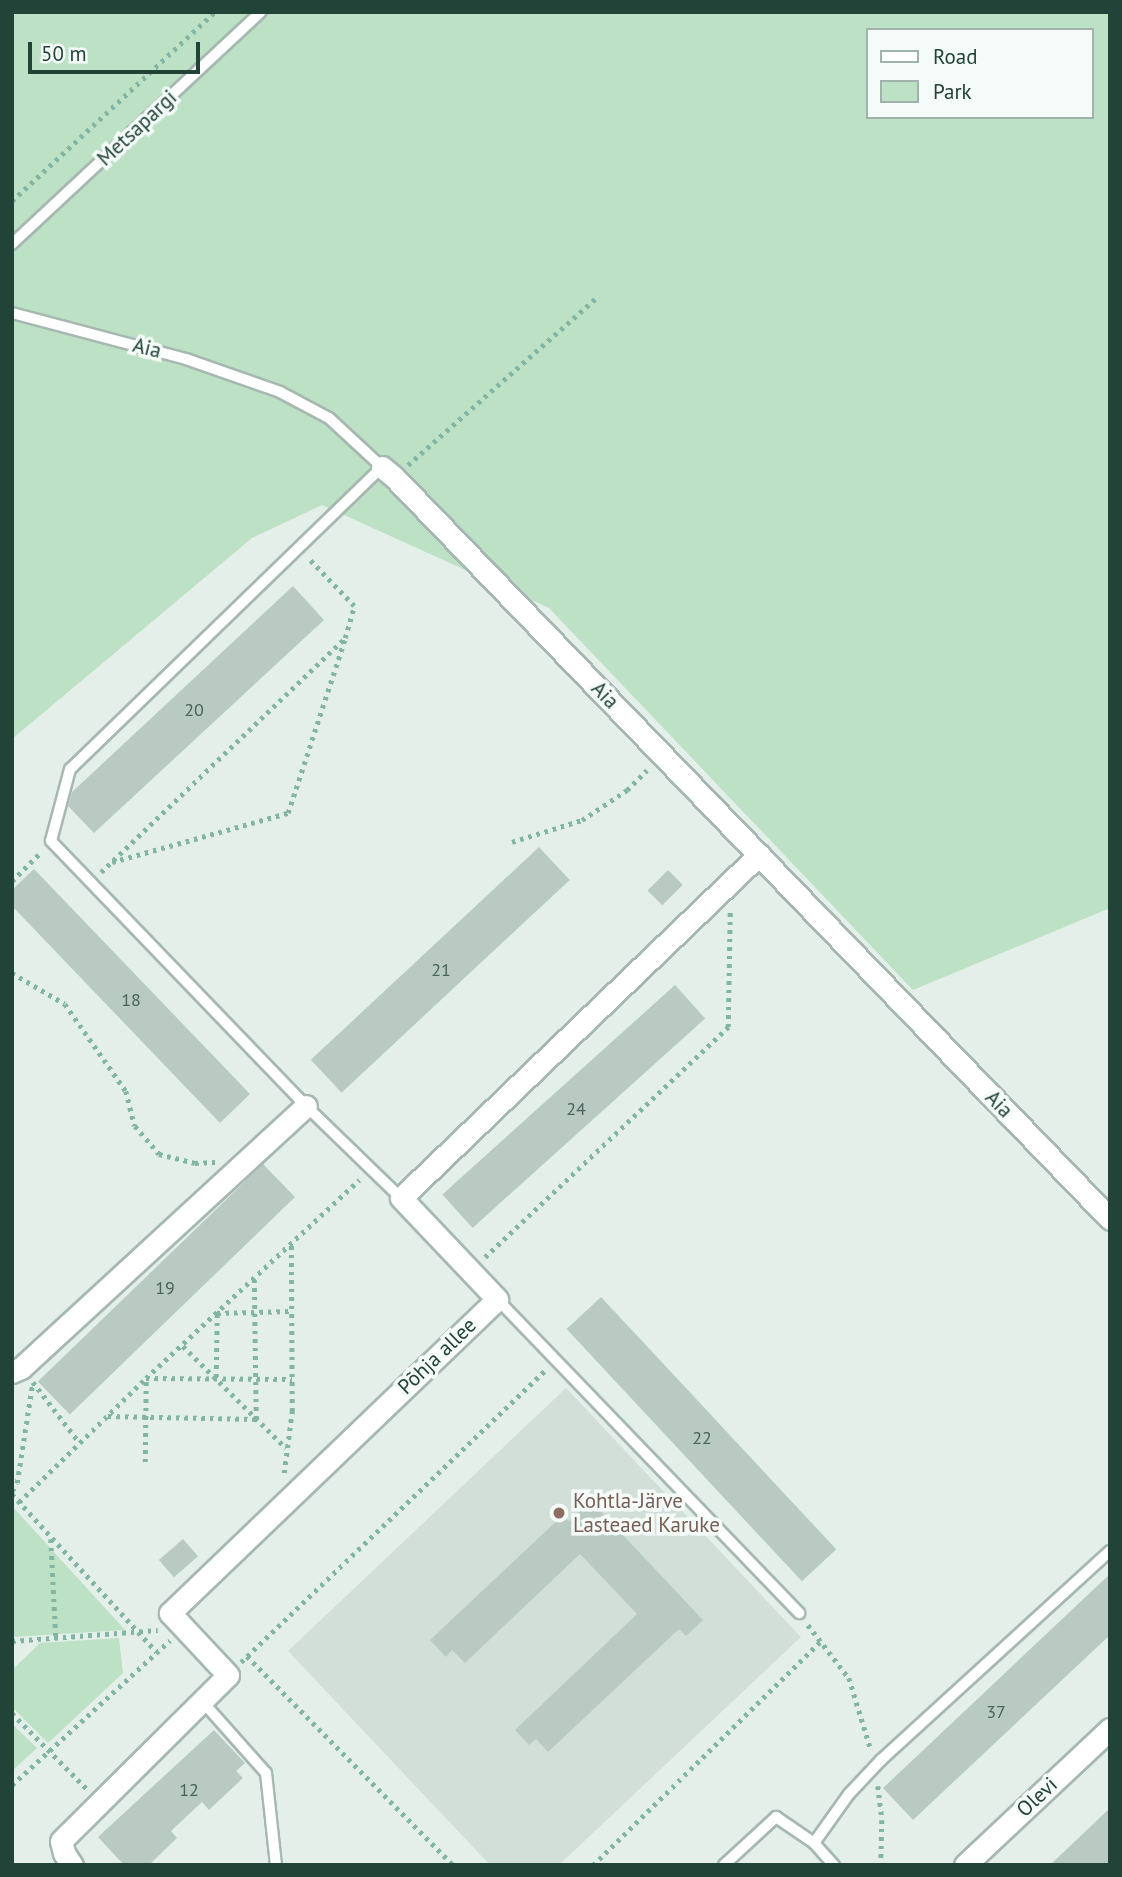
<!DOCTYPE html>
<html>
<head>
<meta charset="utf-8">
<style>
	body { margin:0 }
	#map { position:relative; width:1122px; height:1877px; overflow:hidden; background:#e4efea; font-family:"PT Sans",sans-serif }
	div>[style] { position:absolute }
	.built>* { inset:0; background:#d2dfd9 }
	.green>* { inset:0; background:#bce1c4 }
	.building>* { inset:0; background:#b9cac3; transform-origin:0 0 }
	.path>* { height:4.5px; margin-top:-2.25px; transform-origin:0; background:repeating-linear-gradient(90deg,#82b5a3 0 3.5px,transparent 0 8.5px) }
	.roads { filter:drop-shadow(2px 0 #a6b8b1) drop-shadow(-2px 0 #a6b8b1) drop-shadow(0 2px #a6b8b1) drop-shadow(0 -2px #a6b8b1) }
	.service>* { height:10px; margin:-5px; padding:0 5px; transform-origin:5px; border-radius:5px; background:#fff }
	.minor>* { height:21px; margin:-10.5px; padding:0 10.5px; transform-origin:10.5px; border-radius:10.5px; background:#fff }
	.dots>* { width:19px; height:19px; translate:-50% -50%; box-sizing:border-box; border:4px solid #f5fbf8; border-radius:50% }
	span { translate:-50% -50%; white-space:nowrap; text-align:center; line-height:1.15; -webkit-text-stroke:7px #f5fbf8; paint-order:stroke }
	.number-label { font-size:18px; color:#48655b }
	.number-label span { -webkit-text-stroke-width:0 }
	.street-label { font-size:21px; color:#224338 }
	.education-label { font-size:21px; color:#785e54 }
	.left { translate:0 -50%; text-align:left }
	.frame { position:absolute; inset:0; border:14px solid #224338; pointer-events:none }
	.legend { position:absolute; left:866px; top:28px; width:228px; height:91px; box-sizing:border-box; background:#f5fbf8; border:2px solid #a1b1ab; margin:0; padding:9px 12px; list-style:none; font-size:21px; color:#224338 }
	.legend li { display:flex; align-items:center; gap:14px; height:35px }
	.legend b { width:35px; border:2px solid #a1b1ab }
	.scale { position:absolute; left:28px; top:42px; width:172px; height:32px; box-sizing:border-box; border:4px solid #224338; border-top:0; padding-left:9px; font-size:21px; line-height:24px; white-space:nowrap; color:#224338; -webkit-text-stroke:5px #f5fbf8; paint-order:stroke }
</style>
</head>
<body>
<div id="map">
	<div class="built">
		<i style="clip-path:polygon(566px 1388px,801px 1637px,559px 1865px,490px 1865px,288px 1651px)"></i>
	</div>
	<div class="green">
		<i style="clip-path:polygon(evenodd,12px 12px,1110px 12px,1110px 908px,913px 990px,549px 608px,322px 505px,252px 538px,12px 739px,12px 12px,868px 30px,1092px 30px,1092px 117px,868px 117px,868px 30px)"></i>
		<i style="clip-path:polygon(12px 1506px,125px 1630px,12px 1637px)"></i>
		<i style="clip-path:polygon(119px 1638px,123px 1673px,48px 1743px,12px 1707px,12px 1670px,40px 1643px)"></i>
		<i style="clip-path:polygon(12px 1724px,37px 1748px,12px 1771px)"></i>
	</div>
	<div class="building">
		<i style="clip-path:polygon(293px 586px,324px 620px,94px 833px,68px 806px,72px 792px)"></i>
		<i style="left:539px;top:847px;width:45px;height:312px;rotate:47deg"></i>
		<i style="clip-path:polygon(34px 869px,250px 1094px,220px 1123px,12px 906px,12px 890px)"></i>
		<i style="left:668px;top:870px;width:21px;height:29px;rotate:45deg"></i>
		<i style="left:675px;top:985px;width:45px;height:313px;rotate:48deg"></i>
		<i style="left:263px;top:1164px;width:46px;height:313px;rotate:46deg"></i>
		<i style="left:601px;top:1297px;width:345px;height:47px;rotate:47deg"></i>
		<i style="clip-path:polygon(591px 1501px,703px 1620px,686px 1636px,679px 1629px,548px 1752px,536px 1739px,529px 1745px,515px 1730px,637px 1614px,580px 1554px,465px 1663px,452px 1650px,446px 1657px,430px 1640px,563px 1515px,569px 1521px)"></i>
		<i style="left:183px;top:1539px;width:23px;height:32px;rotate:49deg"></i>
		<i style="clip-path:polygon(1110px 1574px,1110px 1635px,913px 1820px,883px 1788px)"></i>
		<i style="clip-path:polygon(214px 1730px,245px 1763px,236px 1771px,243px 1778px,209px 1810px,202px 1802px,171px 1831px,177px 1838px,149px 1865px,124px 1865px,98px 1837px)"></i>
		<i style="clip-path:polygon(1110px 1808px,1110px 1865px,1050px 1865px)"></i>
	</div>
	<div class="path">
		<i style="left:12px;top:201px;width:277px;rotate:-43deg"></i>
		<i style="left:408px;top:465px;width:251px;rotate:-41.6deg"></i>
		<i style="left:512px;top:842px;width:73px;rotate:-17.4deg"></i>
		<i style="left:582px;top:820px;width:54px;rotate:-33.7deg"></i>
		<i style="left:627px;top:790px;width:28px;rotate:-45deg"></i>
		<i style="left:112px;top:862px;width:183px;rotate:-15.6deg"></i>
		<i style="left:288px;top:813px;width:183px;rotate:-71.9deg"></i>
		<i style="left:101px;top:872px;width:338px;rotate:-43.8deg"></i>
		<i style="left:345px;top:638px;width:33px;rotate:-74deg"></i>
		<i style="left:354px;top:606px;width:65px;rotate:-133.8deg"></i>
		<i style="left:12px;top:881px;width:41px;rotate:-45deg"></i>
		<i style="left:12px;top:973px;width:61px;rotate:30.3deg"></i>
		<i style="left:65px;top:1004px;width:106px;rotate:55deg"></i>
		<i style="left:126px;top:1091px;width:36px;rotate:76deg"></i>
		<i style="left:135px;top:1126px;width:37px;rotate:49deg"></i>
		<i style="left:159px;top:1154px;width:37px;rotate:14deg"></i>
		<i style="left:195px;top:1163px;width:20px;rotate:-3deg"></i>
		<i style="left:485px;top:1257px;width:335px;rotate:-43.4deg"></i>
		<i style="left:728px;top:1027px;width:115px;rotate:-89deg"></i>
		<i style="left:183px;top:1346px;width:145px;rotate:44.7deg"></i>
		<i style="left:216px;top:1377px;width:64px;rotate:-89.1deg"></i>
		<i style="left:217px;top:1313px;width:75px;rotate:-1.5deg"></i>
		<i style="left:33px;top:1382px;width:76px;rotate:52.5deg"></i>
		<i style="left:108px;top:1416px;width:148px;rotate:1.2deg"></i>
		<i style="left:256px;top:1419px;width:140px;rotate:-90.8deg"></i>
		<i style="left:145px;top:1462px;width:84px;rotate:-89.3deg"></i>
		<i style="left:146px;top:1378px;width:146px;rotate:0.4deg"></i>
		<i style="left:284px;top:1473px;width:63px;rotate:-82.6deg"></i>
		<i style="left:292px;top:1411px;width:167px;rotate:-90.3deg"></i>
		<i style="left:12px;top:1491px;width:9px;rotate:-58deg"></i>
		<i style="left:17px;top:1483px;width:98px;rotate:-81.2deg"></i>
		<i style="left:12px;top:1494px;width:214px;rotate:47.5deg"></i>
		<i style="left:19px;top:1502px;width:177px;rotate:-44.3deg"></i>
		<i style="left:146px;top:1378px;width:291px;rotate:-42.9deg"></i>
		<i style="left:51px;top:1539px;width:99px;rotate:87.1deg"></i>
		<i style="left:808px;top:1625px;width:67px;rotate:52.3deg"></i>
		<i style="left:849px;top:1678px;width:75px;rotate:73deg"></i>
		<i style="left:12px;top:1641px;width:146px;rotate:-4.3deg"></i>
		<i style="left:247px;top:1656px;width:293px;rotate:45.4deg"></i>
		<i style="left:241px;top:1662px;width:422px;rotate:-43.8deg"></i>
		<i style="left:12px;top:1713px;width:107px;rotate:45.4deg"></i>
		<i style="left:12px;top:1785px;width:214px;rotate:-42.5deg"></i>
		<i style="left:878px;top:1786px;width:34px;rotate:83deg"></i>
		<i style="left:882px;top:1820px;width:45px;rotate:91.3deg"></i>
		<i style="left:593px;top:1865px;width:318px;rotate:-44.5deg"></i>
	</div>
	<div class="roads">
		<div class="service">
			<i style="left:12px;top:244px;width:340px;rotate:-43deg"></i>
			<i style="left:12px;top:313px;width:180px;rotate:14.8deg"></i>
			<i style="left:186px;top:359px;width:100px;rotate:19.3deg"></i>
			<i style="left:280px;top:392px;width:55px;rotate:28deg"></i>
			<i style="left:329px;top:418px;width:72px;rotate:42.8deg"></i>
			<i style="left:382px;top:467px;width:434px;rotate:135.9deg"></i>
			<i style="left:70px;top:769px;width:74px;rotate:104.8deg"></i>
			<i style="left:51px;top:841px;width:368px;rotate:46.1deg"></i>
			<i style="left:306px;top:1106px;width:132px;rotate:44.1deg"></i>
			<i style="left:497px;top:1299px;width:436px;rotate:46.1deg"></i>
			<i style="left:202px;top:1701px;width:96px;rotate:48.4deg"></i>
			<i style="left:266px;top:1773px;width:93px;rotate:83.8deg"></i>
			<i style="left:814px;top:1843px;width:60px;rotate:-54.5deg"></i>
			<i style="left:849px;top:1794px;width:47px;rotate:-46.7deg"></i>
			<i style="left:881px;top:1760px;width:310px;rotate:-42.4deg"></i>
			<i style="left:724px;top:1865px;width:71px;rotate:-42.7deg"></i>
			<i style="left:776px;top:1817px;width:46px;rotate:34.4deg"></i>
			<i style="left:814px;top:1843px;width:30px;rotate:48deg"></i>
		</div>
		<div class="minor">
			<i style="left:382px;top:467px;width:16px;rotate:40deg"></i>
			<i style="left:394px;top:477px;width:1031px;rotate:46.02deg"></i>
			<i style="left:12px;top:1372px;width:10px;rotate:-24deg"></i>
			<i style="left:21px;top:1368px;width:387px;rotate:-42.6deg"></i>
			<i style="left:72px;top:1865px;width:14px;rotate:-124deg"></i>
			<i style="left:64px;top:1853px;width:12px;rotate:-104deg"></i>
			<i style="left:61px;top:1841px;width:235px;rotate:-44.8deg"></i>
			<i style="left:228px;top:1675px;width:85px;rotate:-133.1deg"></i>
			<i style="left:170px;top:1613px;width:453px;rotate:-43.8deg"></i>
			<i style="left:497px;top:1299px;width:139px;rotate:-133.5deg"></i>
			<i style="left:401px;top:1198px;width:496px;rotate:-43.8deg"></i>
			<i style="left:965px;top:1865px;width:199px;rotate:-43.2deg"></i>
		</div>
	</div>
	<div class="dots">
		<i style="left:559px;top:1513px;background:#8d6e63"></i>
	</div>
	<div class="number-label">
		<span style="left:194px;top:710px">20</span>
		<span style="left:441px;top:970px">21</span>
		<span style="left:131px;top:1000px">18</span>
		<span style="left:576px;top:1109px">24</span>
		<span style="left:165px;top:1288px">19</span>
		<span style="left:702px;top:1438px">22</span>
		<span style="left:996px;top:1712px">37</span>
		<span style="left:189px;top:1790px">12</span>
	</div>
	<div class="street-label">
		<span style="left:137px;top:128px;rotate:-43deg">Metsapargi</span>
		<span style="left:147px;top:348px;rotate:14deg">Aia</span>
		<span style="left:605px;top:695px;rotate:46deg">Aia</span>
		<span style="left:999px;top:1104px;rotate:46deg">Aia</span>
		<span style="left:437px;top:1356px;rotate:-44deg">Põhja allee</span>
		<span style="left:1037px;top:1797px;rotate:-43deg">Olevi</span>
	</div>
	<div class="education-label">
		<span class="left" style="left:573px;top:1513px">Kohtla-Järve<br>Lasteaed Karuke</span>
	</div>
	<div class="frame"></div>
	<ul class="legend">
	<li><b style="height:9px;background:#fff"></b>Road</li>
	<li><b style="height:19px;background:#bce1c4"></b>Park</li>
	</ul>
	<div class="scale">50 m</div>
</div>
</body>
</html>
